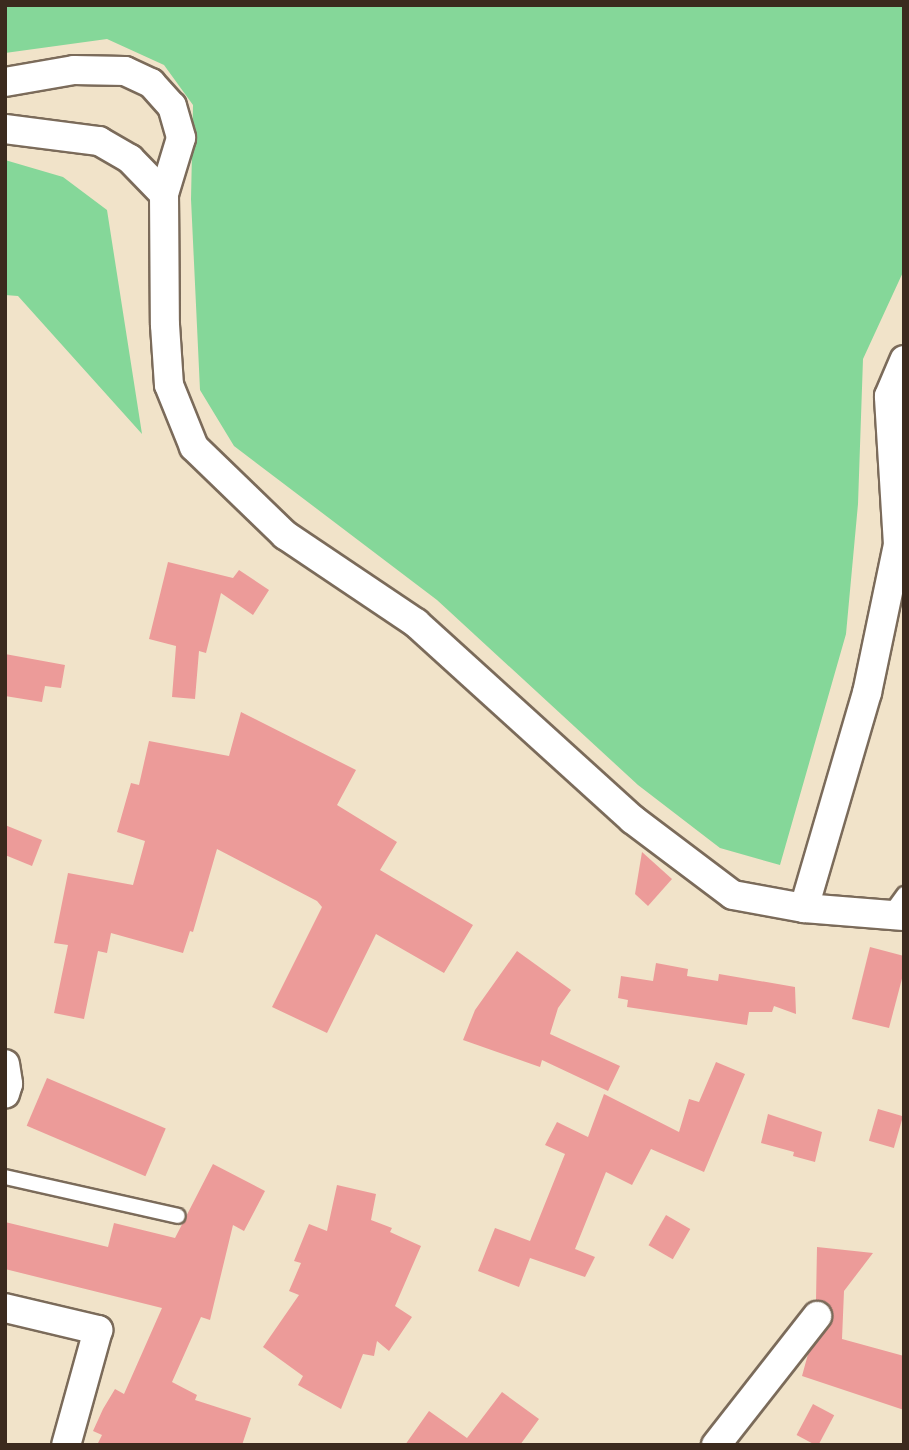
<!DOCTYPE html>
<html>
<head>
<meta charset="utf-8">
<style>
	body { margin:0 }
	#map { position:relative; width:909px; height:1450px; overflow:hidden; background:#f1e3c9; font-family:"Indie Flower",sans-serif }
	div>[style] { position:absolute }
	.green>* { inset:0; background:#85d799 }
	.building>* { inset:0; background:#ec9b99; transform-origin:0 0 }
	.roads { filter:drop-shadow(2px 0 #7b6b5a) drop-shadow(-2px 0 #7b6b5a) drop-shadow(0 2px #7b6b5a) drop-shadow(0 -2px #7b6b5a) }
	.service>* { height:14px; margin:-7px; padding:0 7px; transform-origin:7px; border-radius:7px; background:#fff }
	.minor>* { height:28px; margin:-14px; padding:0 14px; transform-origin:14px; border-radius:14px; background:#fff }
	span { translate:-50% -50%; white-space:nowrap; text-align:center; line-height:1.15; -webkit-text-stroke:5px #f6f6f2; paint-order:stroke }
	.frame { position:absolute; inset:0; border:7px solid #3b2a1e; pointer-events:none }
</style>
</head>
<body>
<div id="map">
	<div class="green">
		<i style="clip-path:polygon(5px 5px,904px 5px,904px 270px,863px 359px,858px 504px,846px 634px,780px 865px,720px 848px,638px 785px,437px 600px,234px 446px,200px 390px,191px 199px,193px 105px,164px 65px,107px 39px,5px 53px)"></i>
		<i style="clip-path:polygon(5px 160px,63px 177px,107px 210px,142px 434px,18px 296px,5px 295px)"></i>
	</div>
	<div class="building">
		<i style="clip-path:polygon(168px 562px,233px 578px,239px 570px,269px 590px,253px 615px,221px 593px,206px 653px,199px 651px,195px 699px,172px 697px,176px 646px,149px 639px)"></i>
		<i style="clip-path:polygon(5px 654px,65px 665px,61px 688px,45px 686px,42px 702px,5px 696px)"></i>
		<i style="clip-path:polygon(241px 712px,356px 770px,337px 805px,397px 842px,380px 870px,473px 925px,444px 973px,376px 934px,327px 1033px,272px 1007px,322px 907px,317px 901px,217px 849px,193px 932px,190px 931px,183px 953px,111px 933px,107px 953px,98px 951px,84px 1019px,54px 1013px,68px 945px,54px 943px,68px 873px,133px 885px,145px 841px,117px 832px,131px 783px,139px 785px,149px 741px,229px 756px)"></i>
		<i style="clip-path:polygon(5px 825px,42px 840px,32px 866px,5px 855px)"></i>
		<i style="clip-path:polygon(642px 852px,672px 879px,648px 906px,635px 894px)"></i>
		<i style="clip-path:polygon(870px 947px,904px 956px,904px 971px,889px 1028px,852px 1019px)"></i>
		<i style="clip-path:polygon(517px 951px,571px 990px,558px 1008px,550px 1034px,620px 1066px,608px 1091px,542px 1060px,540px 1067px,463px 1040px,475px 1010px)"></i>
		<i style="clip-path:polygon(656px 963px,688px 969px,687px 976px,718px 981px,719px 974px,795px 987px,796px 1014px,774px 1006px,772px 1012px,749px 1012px,747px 1025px,627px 1007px,628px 1000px,618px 998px,621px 976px,653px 981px)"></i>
		<i style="clip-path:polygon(716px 1062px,745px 1074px,704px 1172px,651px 1149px,632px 1185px,606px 1172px,575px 1249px,595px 1257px,585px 1277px,530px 1258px,519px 1287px,478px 1271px,495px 1228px,530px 1241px,565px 1154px,545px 1145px,557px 1122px,588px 1137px,604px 1094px,679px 1132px,689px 1099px,699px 1102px)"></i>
		<i style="left:47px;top:1078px;width:129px;height:52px;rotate:23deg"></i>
		<i style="left:878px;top:1109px;width:26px;height:33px;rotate:16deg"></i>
		<i style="clip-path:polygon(768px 1114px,822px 1132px,815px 1162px,793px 1156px,794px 1152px,761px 1143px)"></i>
		<i style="clip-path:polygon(213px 1164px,265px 1191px,244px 1231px,233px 1225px,210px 1320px,201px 1317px,172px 1382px,197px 1395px,195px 1400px,251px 1418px,242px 1445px,97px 1445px,102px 1435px,93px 1431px,103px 1409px,115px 1389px,124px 1394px,162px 1308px,5px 1269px,5px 1222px,108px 1247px,114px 1223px,175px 1238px)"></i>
		<i style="clip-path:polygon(337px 1185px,376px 1194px,371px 1220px,392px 1228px,390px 1232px,421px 1246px,395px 1306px,412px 1317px,389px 1351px,377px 1341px,374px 1356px,363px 1354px,341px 1409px,298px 1385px,303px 1376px,263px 1347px,299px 1295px,289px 1291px,301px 1263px,294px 1261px,309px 1224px,327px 1231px)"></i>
		<i style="left:666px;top:1215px;width:28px;height:35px;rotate:30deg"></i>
		<i style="clip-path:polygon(817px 1247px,873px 1253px,844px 1291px,842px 1339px,904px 1356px,904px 1410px,802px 1376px,808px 1354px,833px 1318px,828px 1303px,816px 1300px)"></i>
		<i style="clip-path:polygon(502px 1392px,539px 1419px,520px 1445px,405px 1445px,429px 1411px,467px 1438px)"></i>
		<i style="left:813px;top:1404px;width:24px;height:35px;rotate:28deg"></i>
	</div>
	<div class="roads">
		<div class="service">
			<i style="left:889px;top:915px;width:26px;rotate:-54deg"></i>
			<i style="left:5px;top:1177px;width:177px;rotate:12.7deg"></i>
		</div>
		<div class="minor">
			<i style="left:5px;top:82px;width:70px;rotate:-9.9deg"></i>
			<i style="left:74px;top:70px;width:51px;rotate:1.1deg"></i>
			<i style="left:125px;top:71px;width:29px;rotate:25deg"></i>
			<i style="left:151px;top:83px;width:31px;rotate:48deg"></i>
			<i style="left:172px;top:106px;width:33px;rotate:74deg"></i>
			<i style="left:181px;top:138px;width:59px;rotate:106.9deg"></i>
			<i style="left:164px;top:194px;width:131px;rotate:89.6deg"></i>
			<i style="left:165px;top:325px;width:60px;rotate:86.2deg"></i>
			<i style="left:169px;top:385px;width:67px;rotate:68deg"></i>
			<i style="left:194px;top:447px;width:127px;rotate:44deg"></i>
			<i style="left:285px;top:535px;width:158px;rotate:33.9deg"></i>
			<i style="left:416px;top:623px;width:292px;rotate:42.2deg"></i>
			<i style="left:632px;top:819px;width:126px;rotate:37deg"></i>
			<i style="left:733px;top:895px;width:72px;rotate:10.4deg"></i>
			<i style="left:804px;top:908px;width:100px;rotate:4.6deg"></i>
			<i style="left:5px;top:129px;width:95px;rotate:7.3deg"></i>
			<i style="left:99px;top:141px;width:36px;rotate:30deg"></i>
			<i style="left:130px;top:159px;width:49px;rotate:45.8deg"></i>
			<i style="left:804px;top:908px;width:224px;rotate:-73.7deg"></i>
			<i style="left:867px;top:693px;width:151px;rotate:-78.2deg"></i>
			<i style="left:898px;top:545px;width:149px;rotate:-93.5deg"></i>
			<i style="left:889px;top:396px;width:39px;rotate:-67deg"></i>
			<i style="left:5px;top:1064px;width:20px;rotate:81deg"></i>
			<i style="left:8px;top:1084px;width:10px;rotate:107deg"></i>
			<i style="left:5px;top:1308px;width:96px;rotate:13.3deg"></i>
			<i style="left:98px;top:1330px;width:119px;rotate:105.5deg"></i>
			<i style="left:716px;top:1445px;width:164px;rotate:-51.9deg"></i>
		</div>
	</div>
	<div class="frame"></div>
</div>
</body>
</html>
